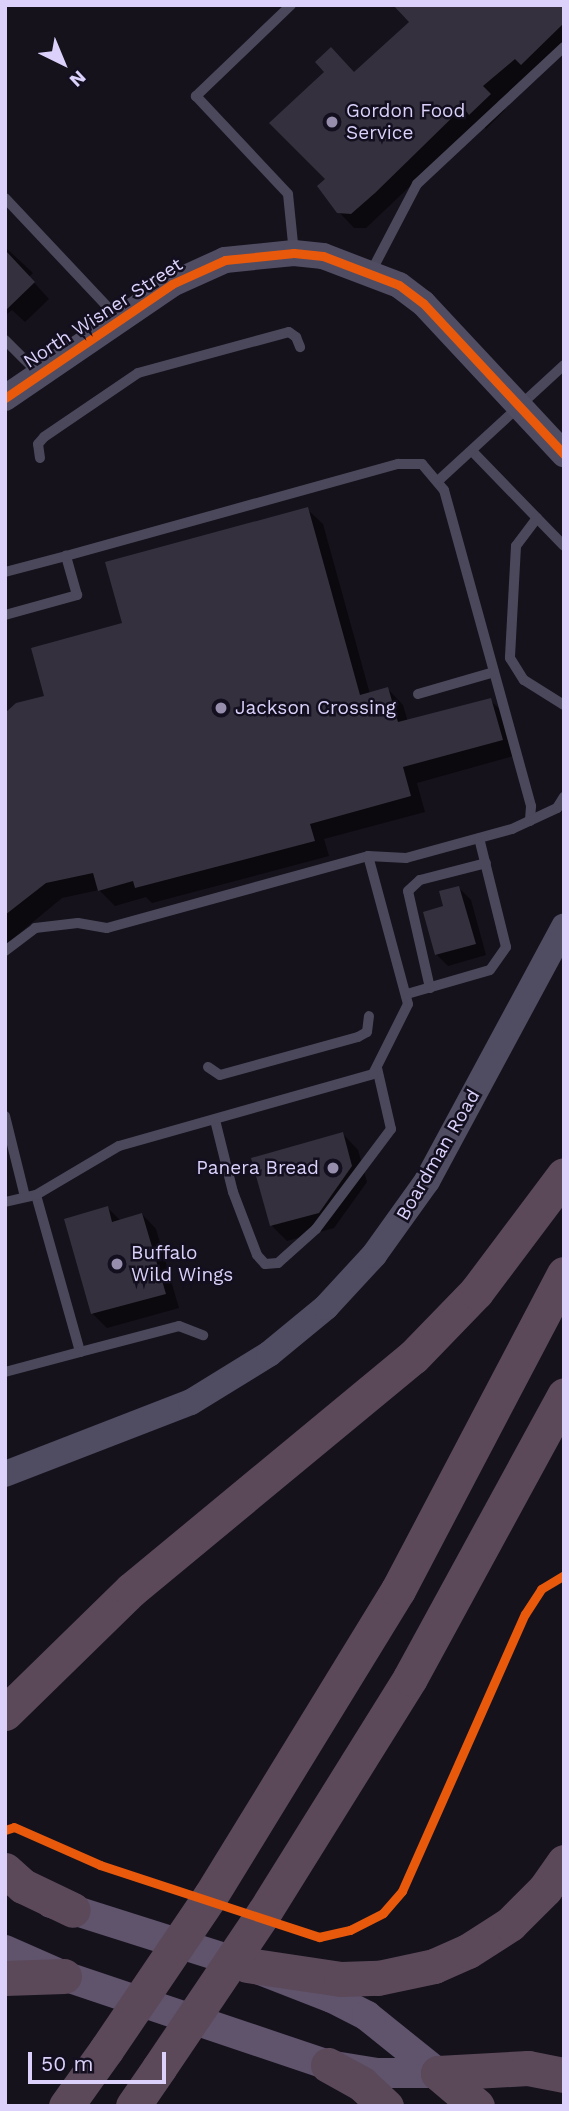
<!DOCTYPE html>
<html>
<head>
<meta charset="utf-8">
<style>
	body { margin:0 }
	#map { position:relative; width:569px; height:2111px; overflow:hidden; background:#15121c; font-family:"Work Sans",sans-serif }
	div>[style] { position:absolute }
	.shadow>* { inset:0; background:#0007 }
	.building>* { inset:0; background:#34303e }
	.lane>* { height:10px; margin:-5px; padding:0 5px; transform-origin:5px; border-radius:5px; background:#4b485b }
	.secondary>* { height:26px; margin:-13px; padding:0 13px; transform-origin:13px; border-radius:13px; background:#504c62 }
	.primary>* { height:30px; margin:-15px; padding:0 15px; transform-origin:15px; border-radius:15px; background:#60536c }
	.highway>* { height:35px; margin:-17.5px; padding:0 17.5px; transform-origin:17.5px; border-radius:17.5px; background:#5b495a }
	.highway-bridge>* { height:35px; margin:-17.5px; padding:0 17.5px; transform-origin:17.5px; border-radius:17.5px; background:#5b495a }
	.cycleway>* { height:9px; margin:-4.5px; padding:0 4.5px; transform-origin:4.5px; border-radius:4.5px; background:#e8590c }
	.dots>* { width:19px; height:19px; translate:-50% -50%; box-sizing:border-box; border:4px solid #130f1f; border-radius:50% }
	span { translate:-50% -50%; white-space:nowrap; text-align:center; line-height:1.15; -webkit-text-stroke:5px #130f1f; paint-order:stroke }
	.poi-label { font-size:19px; color:#dbd1fa }
	.left { translate:0 -50%; text-align:left }
	.right { translate:-100% -50%; text-align:right }
	.street-label { font-size:19px; color:#dbd1fa }
	.frame { position:absolute; inset:0; border:7px solid #dbd1fa; pointer-events:none }
	.north { position:absolute; left:28px; top:28px; width:70px; height:70px; -webkit-text-stroke:5px #130f1f; paint-order:stroke; rotate:137deg; font-size:19px; font-weight:700; line-height:28px; text-align:center; color:#dbd1fa }
	.north::after { content:''; display:block; margin:auto; width:24px; height:32px; background:#dbd1fa; clip-path:polygon(50% 0,100% 100%,50% 72%,0 100%) }
	.scale { position:absolute; left:28px; top:2052px; width:138px; height:32px; box-sizing:border-box; border:4px solid #dbd1fa; border-top:0; padding-left:9px; font-size:21px; line-height:24px; white-space:nowrap; color:#dbd1fa; -webkit-text-stroke:5px #130f1f; paint-order:stroke }
</style>
</head>
<body>
<div id="map">
	<div class="shadow">
		<i style="clip-path:polygon(564px 5px,564px 51px,537px 79px,531px 73px,497px 102px,505px 110px,486px 129px,479px 121px,366px 228px,354px 228px,339px 212px,327px 179px,327px 72px,355px 74px)"></i>
		<i style="clip-path:polygon(5px 247px,33px 273px,29px 277px,49px 299px,25px 322px,12px 310px,5px 316px)"></i>
		<i style="clip-path:polygon(307px 509px,323px 524px,370px 694px,388px 689px,403px 705px,408px 722px,490px 700px,506px 715px,517px 755px,417px 783px,425px 812px,324px 839px,329px 856px,152px 903px,146px 897px,115px 906px,99px 890px,62px 898px,5px 945px,5px 715px,46px 697px,124px 624px)"></i>
		<i style="clip-path:polygon(459px 888px,471px 900px,486px 955px,448px 966px,436px 954px,445px 907px)"></i>
		<i style="clip-path:polygon(343px 1134px,358px 1150px,367px 1182px,334px 1228px,287px 1241px,271px 1225px)"></i>
		<i style="clip-path:polygon(108px 1208px,121px 1221px,142px 1214px,156px 1229px,179px 1308px,107px 1328px,92px 1313px)"></i>
	</div>
	<div class="building">
		<i style="clip-path:polygon(393px 5px,564px 5px,564px 23px,521px 65px,515px 59px,483px 86px,491px 94px,469px 115px,463px 107px,375px 193px,351px 214px,337px 213px,317px 186px,325px 179px,269px 123px,324px 72px,315px 62px,331px 47px,354px 72px,409px 22px)"></i>
		<i style="clip-path:polygon(5px 250px,35px 282px,5px 311px)"></i>
		<i style="clip-path:polygon(308px 507px,360px 695px,388px 687px,398px 722px,491px 698px,503px 740px,403px 767px,411px 796px,310px 824px,315px 841px,135px 888px,133px 881px,98px 891px,93px 873px,46px 883px,5px 915px,5px 713px,16px 703px,44px 696px,31px 648px,122px 623px,105px 562px)"></i>
		<i style="clip-path:polygon(459px 886px,476px 944px,435px 955px,423px 912px,443px 906px,439px 891px)"></i>
		<i style="clip-path:polygon(343px 1132px,352px 1166px,319px 1213px,270px 1226px,251px 1158px)"></i>
		<i style="clip-path:polygon(108px 1206px,112px 1222px,142px 1213px,166px 1294px,91px 1314px,64px 1219px)"></i>
	</div>
	<div class="lane">
		<i style="left:291px;top:5px;width:132px;rotate:136.2deg"></i>
		<i style="left:196px;top:96px;width:134px;rotate:46.8deg"></i>
		<i style="left:288px;top:194px;width:59px;rotate:84.2deg"></i>
		<i style="left:5px;top:198px;width:166px;rotate:46.7deg"></i>
		<i style="left:371px;top:272px;width:99px;rotate:-62.4deg"></i>
		<i style="left:417px;top:184px;width:201px;rotate:-43deg"></i>
		<i style="left:5px;top:340px;width:45px;rotate:45deg"></i>
		<i style="left:472px;top:451px;width:132px;rotate:45.9deg"></i>
		<i style="left:40px;top:458px;width:14px;rotate:-98deg"></i>
		<i style="left:38px;top:444px;width:9px;rotate:-49deg"></i>
		<i style="left:44px;top:437px;width:114px;rotate:-34.2deg"></i>
		<i style="left:138px;top:373px;width:156px;rotate:-15.2deg"></i>
		<i style="left:289px;top:332px;width:9px;rotate:36deg"></i>
		<i style="left:296px;top:337px;width:11px;rotate:68deg"></i>
		<i style="left:439px;top:480px;width:170px;rotate:-42.6deg"></i>
		<i style="left:537px;top:518px;width:35px;rotate:127deg"></i>
		<i style="left:516px;top:546px;width:112px;rotate:93.1deg"></i>
		<i style="left:510px;top:658px;width:26px;rotate:58deg"></i>
		<i style="left:524px;top:680px;width:47px;rotate:32deg"></i>
		<i style="left:5px;top:572px;width:63px;rotate:-14.7deg"></i>
		<i style="left:5px;top:615px;width:75px;rotate:-15.5deg"></i>
		<i style="left:77px;top:595px;width:41px;rotate:-105.8deg"></i>
		<i style="left:66px;top:556px;width:345px;rotate:-15.5deg"></i>
		<i style="left:398px;top:464px;width:24px"></i>
		<i style="left:422px;top:464px;width:34px;rotate:50deg"></i>
		<i style="left:444px;top:490px;width:328px;rotate:74.6deg"></i>
		<i style="left:531px;top:806px;width:15px;rotate:94deg"></i>
		<i style="left:418px;top:694px;width:79px;rotate:-16.1deg"></i>
		<i style="left:5px;top:951px;width:38px;rotate:-37deg"></i>
		<i style="left:35px;top:928px;width:43px;rotate:-6.6deg"></i>
		<i style="left:78px;top:923px;width:29px;rotate:10deg"></i>
		<i style="left:107px;top:928px;width:271px;rotate:-15.4deg"></i>
		<i style="left:368px;top:856px;width:38px;rotate:3deg"></i>
		<i style="left:406px;top:858px;width:110px;rotate:-15.3deg"></i>
		<i style="left:512px;top:829px;width:50px;rotate:-25deg"></i>
		<i style="left:557px;top:808px;width:13px;rotate:-58deg"></i>
		<i style="left:430px;top:988px;width:99px;rotate:-102.8deg"></i>
		<i style="left:408px;top:891px;width:16px;rotate:-43deg"></i>
		<i style="left:420px;top:880px;width:68px;rotate:-14.4deg"></i>
		<i style="left:407px;top:994px;width:86px;rotate:-16.1deg"></i>
		<i style="left:490px;top:970px;width:28px;rotate:-55deg"></i>
		<i style="left:506px;top:947px;width:112px;rotate:-103.9deg"></i>
		<i style="left:208px;top:1067px;width:14px;rotate:34deg"></i>
		<i style="left:220px;top:1075px;width:143px;rotate:-15.4deg"></i>
		<i style="left:358px;top:1037px;width:10px;rotate:-29deg"></i>
		<i style="left:367px;top:1032px;width:16px;rotate:-83deg"></i>
		<i style="left:5px;top:1116px;width:83px;rotate:76.1deg"></i>
		<i style="left:215px;top:1120px;width:74px;rotate:76deg"></i>
		<i style="left:233px;top:1192px;width:67px;rotate:69.1deg"></i>
		<i style="left:257px;top:1255px;width:12px;rotate:48deg"></i>
		<i style="left:265px;top:1264px;width:13px;rotate:-4deg"></i>
		<i style="left:278px;top:1263px;width:51px;rotate:-41.8deg"></i>
		<i style="left:316px;top:1229px;width:125px;rotate:-53.1deg"></i>
		<i style="left:391px;top:1129px;width:63px;rotate:-102.9deg"></i>
		<i style="left:36px;top:1195px;width:163px;rotate:74.3deg"></i>
		<i style="left:80px;top:1352px;width:102px;rotate:-14.7deg"></i>
		<i style="left:179px;top:1326px;width:26px;rotate:21deg"></i>
		<i style="left:5px;top:1202px;width:32px;rotate:-13deg"></i>
		<i style="left:36px;top:1195px;width:96px;rotate:-30.6deg"></i>
		<i style="left:119px;top:1146px;width:264px;rotate:-15.8deg"></i>
		<i style="left:373px;top:1074px;width:78px;rotate:-63.4deg"></i>
		<i style="left:408px;top:1004px;width:153px;rotate:-105.1deg"></i>
		<i style="left:5px;top:1372px;width:78px;rotate:-14.9deg"></i>
	</div>
	<div class="secondary">
		<i style="left:5px;top:398px;width:202px;rotate:-34.3deg"></i>
		<i style="left:172px;top:284px;width:58px;rotate:-24.4deg"></i>
		<i style="left:225px;top:260px;width:69px;rotate:-5.8deg"></i>
		<i style="left:294px;top:253px;width:29px;rotate:6deg"></i>
		<i style="left:323px;top:256px;width:81px;rotate:20.9deg"></i>
		<i style="left:399px;top:285px;width:30px;rotate:37deg"></i>
		<i style="left:423px;top:303px;width:207px;rotate:47deg"></i>
		<i style="left:5px;top:1474px;width:199px;rotate:-21.2deg"></i>
		<i style="left:191px;top:1402px;width:92px;rotate:-31.6deg"></i>
		<i style="left:269px;top:1354px;width:74px;rotate:-39.5deg"></i>
		<i style="left:326px;top:1307px;width:71px;rotate:-47.3deg"></i>
		<i style="left:374px;top:1255px;width:91px;rotate:-54.4deg"></i>
		<i style="left:427px;top:1181px;width:289px;rotate:-61.7deg"></i>
	</div>
	<div class="primary">
		<i style="left:51px;top:1903px;width:206px;rotate:17.6deg"></i>
		<i style="left:247px;top:1965px;width:91px;rotate:21.2deg"></i>
		<i style="left:332px;top:1998px;width:39px;rotate:27deg"></i>
		<i style="left:367px;top:2016px;width:91px;rotate:38.8deg"></i>
		<i style="left:5px;top:1950px;width:64px;rotate:23.8deg"></i>
		<i style="left:64px;top:1976px;width:279px;rotate:18.6deg"></i>
		<i style="left:328px;top:2065px;width:50px;rotate:9.3deg"></i>
		<i style="left:377px;top:2073px;width:61px"></i>
	</div>
	<div class="highway">
		<i style="left:5px;top:1713px;width:176px;rotate:-44.3deg"></i>
		<i style="left:131px;top:1590px;width:366px;rotate:-39.6deg"></i>
		<i style="left:413px;top:1357px;width:91px;rotate:-45.9deg"></i>
		<i style="left:476px;top:1292px;width:146px;rotate:-53.1deg"></i>
		<i style="left:5px;top:1870px;width:24px;rotate:42deg"></i>
		<i style="left:23px;top:1886px;width:55px;rotate:25.6deg"></i>
		<i style="left:211px;top:1895px;width:358px;rotate:-58.5deg"></i>
		<i style="left:398px;top:1590px;width:357px;rotate:-62.3deg"></i>
		<i style="left:265px;top:1911px;width:274px;rotate:-58.1deg"></i>
		<i style="left:410px;top:1678px;width:322px;rotate:-61.4deg"></i>
		<i style="left:247px;top:1965px;width:95px;rotate:8.5deg"></i>
		<i style="left:341px;top:1979px;width:37px;rotate:-2deg"></i>
		<i style="left:378px;top:1978px;width:57px;rotate:-12.1deg"></i>
		<i style="left:434px;top:1966px;width:37px;rotate:-24deg"></i>
		<i style="left:468px;top:1951px;width:50px;rotate:-32.7deg"></i>
		<i style="left:510px;top:1924px;width:49px;rotate:-45deg"></i>
		<i style="left:545px;top:1889px;width:33px;rotate:-55deg"></i>
		<i style="left:5px;top:1978px;width:59px;rotate:-1.9deg"></i>
		<i style="left:328px;top:2065px;width:39px;rotate:29deg"></i>
		<i style="left:362px;top:2084px;width:33px;rotate:43deg"></i>
		<i style="left:438px;top:2073px;width:90px;rotate:-3.2deg"></i>
		<i style="left:528px;top:2068px;width:37px;rotate:11deg"></i>
		<i style="left:438px;top:2073px;width:51px;rotate:40.2deg"></i>
		<i style="left:66px;top:2106px;width:69px;rotate:-54.5deg"></i>
		<i style="left:133px;top:2106px;width:46px;rotate:-55.6deg"></i>
	</div>
	<div class="highway-bridge">
		<i style="left:106px;top:2050px;width:187px;rotate:-55.9deg"></i>
		<i style="left:159px;top:2068px;width:189px;rotate:-56deg"></i>
	</div>
	<div class="cycleway">
		<i style="left:5px;top:398px;width:202px;rotate:-34.3deg"></i>
		<i style="left:172px;top:284px;width:58px;rotate:-24.4deg"></i>
		<i style="left:225px;top:260px;width:69px;rotate:-5.8deg"></i>
		<i style="left:294px;top:253px;width:29px;rotate:6deg"></i>
		<i style="left:323px;top:256px;width:81px;rotate:20.9deg"></i>
		<i style="left:399px;top:285px;width:30px;rotate:37deg"></i>
		<i style="left:423px;top:303px;width:207px;rotate:47deg"></i>
		<i style="left:5px;top:1830px;width:9px;rotate:-18deg"></i>
		<i style="left:14px;top:1827px;width:94px;rotate:23.8deg"></i>
		<i style="left:100px;top:1865px;width:231px;rotate:18.2deg"></i>
		<i style="left:319px;top:1937px;width:32px;rotate:-13deg"></i>
		<i style="left:350px;top:1930px;width:37px;rotate:-27deg"></i>
		<i style="left:383px;top:1913px;width:29px;rotate:-49deg"></i>
		<i style="left:402px;top:1891px;width:303px;rotate:-66.1deg"></i>
		<i style="left:525px;top:1614px;width:30px;rotate:-57deg"></i>
		<i style="left:541px;top:1589px;width:27px;rotate:-31deg"></i>
	</div>
	<div class="dots">
		<i style="left:332px;top:122px;background:#968eac"></i>
		<i style="left:221px;top:708px;background:#968eac"></i>
		<i style="left:333px;top:1168px;background:#968eac"></i>
		<i style="left:117px;top:1264px;background:#968eac"></i>
	</div>
	<div class="poi-label">
		<span class="left" style="left:346px;top:122px">Gordon Food<br>Service</span>
		<span class="left" style="left:235px;top:708px">Jackson Crossing</span>
		<span class="right" style="left:319px;top:1168px">Panera Bread</span>
		<span class="left" style="left:131px;top:1264px">Buffalo<br>Wild Wings</span>
	</div>
	<div class="street-label">
		<span style="left:103px;top:313px;rotate:-33deg">North Wisner Street</span>
		<span style="left:438px;top:1155px;rotate:-60deg">Boardman Road</span>
	</div>
	<div class="frame"></div>
	<div class="north">N</div>
	<div class="scale">50 m</div>
</div>
</body>
</html>
